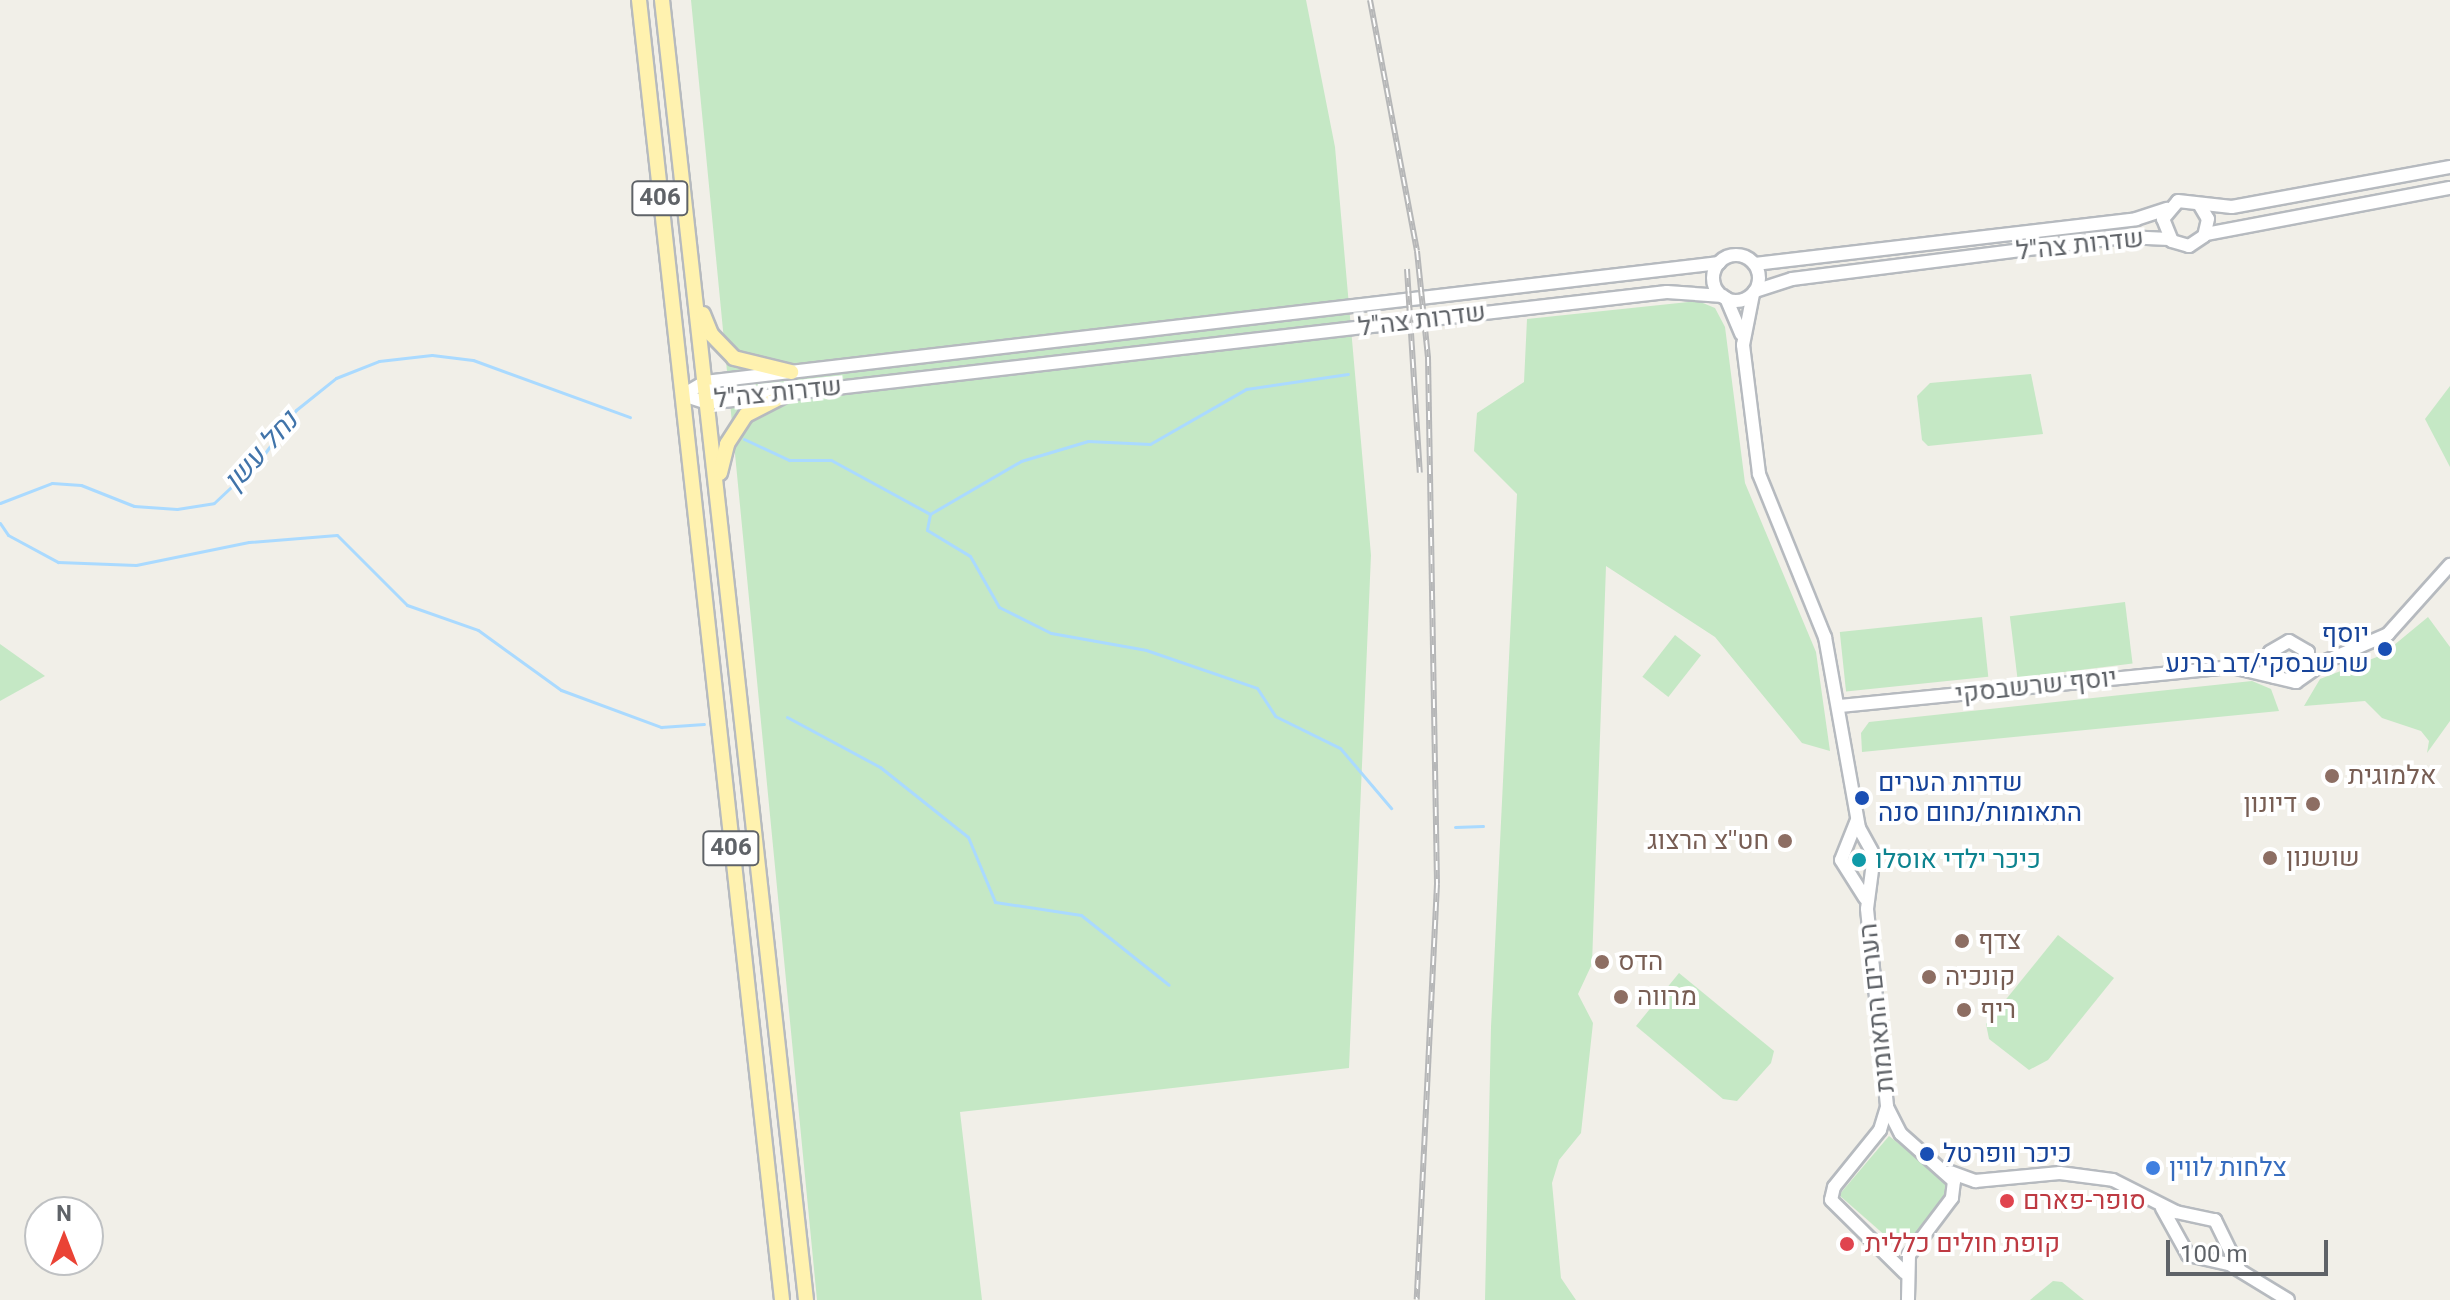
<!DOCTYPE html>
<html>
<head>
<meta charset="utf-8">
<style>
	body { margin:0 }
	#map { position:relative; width:2450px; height:1300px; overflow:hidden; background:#f1efe8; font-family:Roboto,Heebo,sans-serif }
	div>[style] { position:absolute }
	.green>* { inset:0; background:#c5e8c5; transform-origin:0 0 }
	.stream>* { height:3px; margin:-1.5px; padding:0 1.5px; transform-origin:1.5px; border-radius:1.5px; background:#aadaff }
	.roads { filter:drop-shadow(2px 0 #b6babf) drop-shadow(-2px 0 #b6babf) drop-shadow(0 2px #b6babf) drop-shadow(0 -2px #b6babf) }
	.secondary>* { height:12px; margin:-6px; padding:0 6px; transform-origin:6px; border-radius:6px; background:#fff }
	.secondary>.ring { margin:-6px; padding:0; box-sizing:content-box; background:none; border:12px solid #fff; border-radius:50% }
	.primary>* { height:14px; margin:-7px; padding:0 7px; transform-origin:7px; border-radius:7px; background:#fff2af }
	.rail>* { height:6px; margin-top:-3px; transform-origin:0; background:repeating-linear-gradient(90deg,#fff 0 9px,#b6b7b8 0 18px); box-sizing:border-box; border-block:2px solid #b6b7b8 }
	.dots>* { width:22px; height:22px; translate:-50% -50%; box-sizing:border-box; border:4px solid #fff; border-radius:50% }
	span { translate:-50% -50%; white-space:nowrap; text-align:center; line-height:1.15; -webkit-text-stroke:8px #fff; paint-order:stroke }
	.shield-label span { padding:2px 6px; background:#fff; border:2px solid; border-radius:6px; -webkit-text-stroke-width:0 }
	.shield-label { font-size:24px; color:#5f6368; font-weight:700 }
	.street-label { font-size:26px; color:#5f6368 }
	.transit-label { font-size:26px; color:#164399 }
	.right { translate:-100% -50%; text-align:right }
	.left { translate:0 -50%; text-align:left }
	.education-label { font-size:26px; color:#785e54 }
	.culture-label { font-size:26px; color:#0d838f }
	.shop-label { font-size:26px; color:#366cbe }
	.health-label { font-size:26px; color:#be3a42 }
	.water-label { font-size:28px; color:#4174aa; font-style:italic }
	.north { position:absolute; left:24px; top:1196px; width:80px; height:80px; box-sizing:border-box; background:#fff; border:2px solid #bfc1c3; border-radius:50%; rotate:0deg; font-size:22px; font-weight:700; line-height:32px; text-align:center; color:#5f6368 }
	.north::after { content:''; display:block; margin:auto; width:28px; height:36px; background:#ea4335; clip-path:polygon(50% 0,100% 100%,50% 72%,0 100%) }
	.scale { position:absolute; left:2166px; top:1240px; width:162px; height:36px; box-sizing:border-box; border:4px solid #5f6368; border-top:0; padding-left:10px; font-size:24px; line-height:28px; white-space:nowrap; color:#5f6368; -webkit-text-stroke:6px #fff; paint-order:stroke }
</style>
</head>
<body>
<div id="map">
	<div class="green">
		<i style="clip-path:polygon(691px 0,1306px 0,1335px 147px,1371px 555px,1349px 1068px,960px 1112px,982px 1300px,817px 1300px)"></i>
		<i style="clip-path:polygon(1698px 301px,1715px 308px,1725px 327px,1745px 483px,1816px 652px,1830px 751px,1802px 743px,1715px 637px,1606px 566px,1592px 964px,1578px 994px,1593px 1023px,1581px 1133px,1559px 1160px,1552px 1183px,1561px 1278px,1576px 1300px,1485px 1300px,1491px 1027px,1517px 494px,1474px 451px,1477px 413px,1524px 382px,1527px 319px)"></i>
		<i style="clip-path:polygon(2031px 374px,2043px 434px,1928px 446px,1922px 440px,1917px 396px,1930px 383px)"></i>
		<i style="clip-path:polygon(2450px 386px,2450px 467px,2425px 419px)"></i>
		<i style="left:2125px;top:602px;width:62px;height:116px;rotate:83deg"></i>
		<i style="left:1982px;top:617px;width:60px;height:143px;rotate:84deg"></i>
		<i style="clip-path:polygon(2428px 617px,2450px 647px,2450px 721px,2427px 753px,2429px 741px,2421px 731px,2382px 718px,2365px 701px,2304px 706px,2320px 679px,2382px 655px)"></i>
		<i style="left:1675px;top:635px;width:33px;height:53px;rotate:38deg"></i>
		<i style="clip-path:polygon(0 644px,45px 676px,0 701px)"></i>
		<i style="clip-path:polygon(2252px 681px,2271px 689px,2279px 711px,1862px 752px,1861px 733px,1869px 722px)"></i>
		<i style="clip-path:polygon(2058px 935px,2114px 978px,2048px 1060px,2029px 1070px,1989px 1039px,1986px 1024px)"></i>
		<i style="clip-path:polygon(1679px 973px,1774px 1051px,1771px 1063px,1737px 1101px,1723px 1099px,1636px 1026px)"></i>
		<i style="clip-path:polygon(1889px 1136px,1948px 1182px,1945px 1197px,1910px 1240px,1896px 1245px,1839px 1195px)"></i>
		<i style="clip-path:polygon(2053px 1281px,2062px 1282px,2084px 1300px,2030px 1300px)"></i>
	</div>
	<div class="stream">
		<i style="left:744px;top:439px;width:50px;rotate:25deg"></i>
		<i style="left:789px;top:460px;width:42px"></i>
		<i style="left:831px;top:460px;width:113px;rotate:28.6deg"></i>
		<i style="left:930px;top:514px;width:16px;rotate:101deg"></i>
		<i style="left:927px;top:530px;width:50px;rotate:31.2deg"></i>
		<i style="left:970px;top:556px;width:59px;rotate:60.4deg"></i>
		<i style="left:999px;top:607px;width:58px;rotate:26.6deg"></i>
		<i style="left:1051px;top:633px;width:97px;rotate:10.1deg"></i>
		<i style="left:1146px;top:650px;width:117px;rotate:18.9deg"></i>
		<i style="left:1257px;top:688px;width:33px;rotate:57deg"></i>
		<i style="left:1275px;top:716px;width:72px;rotate:26.2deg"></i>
		<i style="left:1340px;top:748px;width:79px;rotate:49.6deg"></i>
		<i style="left:0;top:503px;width:56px;rotate:-21deg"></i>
		<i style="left:52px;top:483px;width:29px;rotate:4deg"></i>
		<i style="left:81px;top:485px;width:57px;rotate:21.6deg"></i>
		<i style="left:134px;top:506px;width:43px;rotate:4deg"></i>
		<i style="left:177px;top:509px;width:37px;rotate:-9deg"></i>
		<i style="left:214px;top:503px;width:63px;rotate:-43.1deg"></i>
		<i style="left:260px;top:460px;width:62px;rotate:-54.2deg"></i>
		<i style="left:296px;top:410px;width:51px;rotate:-38.7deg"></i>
		<i style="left:336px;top:378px;width:46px;rotate:-21.6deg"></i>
		<i style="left:379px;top:361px;width:53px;rotate:-6.5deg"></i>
		<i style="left:432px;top:355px;width:41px;rotate:7deg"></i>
		<i style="left:473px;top:360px;width:167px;rotate:20deg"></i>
		<i style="left:930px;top:514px;width:105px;rotate:-30.2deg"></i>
		<i style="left:1021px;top:461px;width:70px;rotate:-16.6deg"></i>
		<i style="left:1088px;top:441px;width:62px;rotate:2.8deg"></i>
		<i style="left:1150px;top:444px;width:111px;rotate:-29.8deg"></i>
		<i style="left:1246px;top:389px;width:103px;rotate:-8.4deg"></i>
		<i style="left:0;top:523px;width:14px;rotate:56deg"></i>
		<i style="left:8px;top:535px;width:57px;rotate:28.4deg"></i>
		<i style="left:58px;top:562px;width:78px;rotate:2.2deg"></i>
		<i style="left:136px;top:565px;width:115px;rotate:-11.5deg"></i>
		<i style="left:249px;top:542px;width:88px;rotate:-4.5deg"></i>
		<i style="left:337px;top:535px;width:99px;rotate:45deg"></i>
		<i style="left:407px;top:605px;width:75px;rotate:19.4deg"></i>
		<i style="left:478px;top:630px;width:102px;rotate:35.9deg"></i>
		<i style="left:561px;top:690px;width:107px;rotate:20.3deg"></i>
		<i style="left:661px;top:727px;width:43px;rotate:-4deg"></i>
		<i style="left:787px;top:717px;width:106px;rotate:28.3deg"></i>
		<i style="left:880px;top:767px;width:112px;rotate:38.5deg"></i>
		<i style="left:968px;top:837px;width:70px;rotate:67.4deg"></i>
		<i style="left:995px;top:902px;width:87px;rotate:8.6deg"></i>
		<i style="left:1081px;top:915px;width:112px;rotate:38.5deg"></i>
		<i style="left:1455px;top:827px;width:28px;rotate:-2deg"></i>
	</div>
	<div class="roads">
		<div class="secondary">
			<i style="left:2199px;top:204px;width:17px;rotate:59deg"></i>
			<i style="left:2208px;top:219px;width:17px;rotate:103deg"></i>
			<i style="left:2204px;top:236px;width:18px;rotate:146deg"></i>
			<i style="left:2189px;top:246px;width:18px;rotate:-164deg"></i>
			<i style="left:2172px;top:241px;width:24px;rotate:-112deg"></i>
			<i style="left:2163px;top:219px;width:23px;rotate:-50deg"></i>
			<i style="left:2178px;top:201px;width:54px;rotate:6.3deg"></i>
			<i style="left:2232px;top:207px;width:222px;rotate:-10.4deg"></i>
			<i style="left:2206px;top:234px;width:248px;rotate:-10.7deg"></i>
			<i class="ring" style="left:1713px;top:255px;width:34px;height:34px"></i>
			<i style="left:1755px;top:264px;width:384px;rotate:-6.7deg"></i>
			<i style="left:2136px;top:219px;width:33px;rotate:-18deg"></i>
			<i style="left:1755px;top:291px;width:39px;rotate:-18deg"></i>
			<i style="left:1792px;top:279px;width:336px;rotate:-7.2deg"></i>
			<i style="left:2125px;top:237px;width:44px;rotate:2.6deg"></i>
			<i style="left:1753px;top:294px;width:52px;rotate:101.1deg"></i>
			<i style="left:1743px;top:345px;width:130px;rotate:82.9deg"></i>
			<i style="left:1759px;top:474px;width:176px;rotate:68deg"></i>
			<i style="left:1825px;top:637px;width:194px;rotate:79.9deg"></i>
			<i style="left:1859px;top:828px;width:31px;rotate:61deg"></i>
			<i style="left:1874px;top:855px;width:54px;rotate:97.4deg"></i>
			<i style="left:1867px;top:909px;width:199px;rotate:84.2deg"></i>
			<i style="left:1887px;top:1107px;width:30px;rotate:63deg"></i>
			<i style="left:1901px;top:1134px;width:71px;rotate:41.6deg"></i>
			<i style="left:1954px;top:1181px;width:17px;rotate:97deg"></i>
			<i style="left:1952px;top:1198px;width:71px;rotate:127deg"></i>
			<i style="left:1909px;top:1255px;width:45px;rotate:91.3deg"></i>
			<i style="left:1726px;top:298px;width:39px;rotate:67deg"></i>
			<i style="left:683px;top:395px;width:25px;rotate:18deg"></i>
			<i style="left:707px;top:403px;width:966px;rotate:-6.6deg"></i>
			<i style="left:1667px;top:292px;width:56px;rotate:4.1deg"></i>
			<i style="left:683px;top:395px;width:26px;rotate:-31deg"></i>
			<i style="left:705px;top:382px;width:1021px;rotate:-6.69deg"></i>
			<i style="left:2274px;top:677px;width:25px;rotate:-99deg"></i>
			<i style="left:2270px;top:652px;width:22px;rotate:-30deg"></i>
			<i style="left:2289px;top:641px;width:22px;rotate:30deg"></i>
			<i style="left:2308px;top:652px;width:22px;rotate:95deg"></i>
			<i style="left:1840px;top:706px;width:394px;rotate:-5.7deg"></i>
			<i style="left:2232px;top:667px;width:66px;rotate:13.2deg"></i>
			<i style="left:2296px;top:682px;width:37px;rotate:-35deg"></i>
			<i style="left:2326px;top:661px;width:68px;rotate:-23.5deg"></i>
			<i style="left:2388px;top:634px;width:93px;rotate:-48.1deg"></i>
			<i style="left:1857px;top:820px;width:43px;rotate:111.8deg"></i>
			<i style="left:1841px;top:860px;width:45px;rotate:57.7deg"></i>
			<i style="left:1887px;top:1107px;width:24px;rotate:107deg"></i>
			<i style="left:1880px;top:1130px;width:73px;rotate:128.9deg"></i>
			<i style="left:1834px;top:1187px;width:13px;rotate:103deg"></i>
			<i style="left:1831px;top:1200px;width:104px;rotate:44.6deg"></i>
			<i style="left:1950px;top:1172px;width:27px;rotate:20deg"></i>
			<i style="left:1975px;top:1181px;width:85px;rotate:-5.4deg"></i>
			<i style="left:2060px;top:1173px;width:53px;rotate:7.5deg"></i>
			<i style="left:2113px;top:1180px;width:71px;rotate:26.9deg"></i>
			<i style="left:2176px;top:1212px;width:40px;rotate:12deg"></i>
			<i style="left:2215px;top:1220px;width:55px;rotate:63.9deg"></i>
			<i style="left:2162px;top:1208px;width:54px;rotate:61deg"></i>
			<i style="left:2188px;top:1255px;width:42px;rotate:12.4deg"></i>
			<i style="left:2229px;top:1264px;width:69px;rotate:31.4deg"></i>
		</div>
		<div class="primary">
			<i style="left:639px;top:0;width:1308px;rotate:83.72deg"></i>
			<i style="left:662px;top:0;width:1308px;rotate:83.68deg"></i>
			<i style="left:703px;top:314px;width:22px;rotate:68deg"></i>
			<i style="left:711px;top:334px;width:33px;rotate:46deg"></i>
			<i style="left:734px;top:358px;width:59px;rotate:13.8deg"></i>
			<i style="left:720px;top:473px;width:30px;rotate:-76deg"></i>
			<i style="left:727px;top:444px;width:35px;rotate:-57deg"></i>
			<i style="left:746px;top:415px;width:48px;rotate:-27.1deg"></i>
		</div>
	</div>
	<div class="rail">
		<i style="left:1370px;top:0;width:255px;rotate:79.4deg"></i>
		<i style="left:1417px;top:251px;width:107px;rotate:84.1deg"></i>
		<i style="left:1428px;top:357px;width:527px;rotate:89.02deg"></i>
		<i style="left:1437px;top:884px;width:416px;rotate:92.8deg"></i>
		<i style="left:1407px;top:269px;width:204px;rotate:86.4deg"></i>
	</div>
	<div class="dots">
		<i style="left:2385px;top:649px;background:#1a4fb4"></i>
		<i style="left:2332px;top:776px;background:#8d6e63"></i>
		<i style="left:1862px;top:798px;background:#1a4fb4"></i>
		<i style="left:2313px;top:804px;background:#8d6e63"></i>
		<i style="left:1785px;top:841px;background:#8d6e63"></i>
		<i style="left:2270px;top:858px;background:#8d6e63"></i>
		<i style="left:1859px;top:860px;background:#0f9aa8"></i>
		<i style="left:1962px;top:941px;background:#8d6e63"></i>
		<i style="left:1602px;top:962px;background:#8d6e63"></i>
		<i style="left:1929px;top:977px;background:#8d6e63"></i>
		<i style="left:1621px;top:997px;background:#8d6e63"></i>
		<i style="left:1964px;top:1010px;background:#8d6e63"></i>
		<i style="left:1927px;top:1154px;background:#1a4fb4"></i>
		<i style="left:2153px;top:1168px;background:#3f7fe0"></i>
		<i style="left:2007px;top:1201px;background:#e0444e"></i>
		<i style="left:1847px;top:1244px;background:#e0444e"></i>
	</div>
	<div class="shield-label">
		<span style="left:660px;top:198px">406</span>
		<span style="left:731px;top:848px">406</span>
	</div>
	<div class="street-label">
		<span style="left:2080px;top:245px;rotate:-6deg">שדרות צה"ל</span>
		<span style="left:1422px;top:320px;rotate:-7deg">שדרות צה"ל</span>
		<span style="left:778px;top:393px;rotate:-6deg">שדרות צה"ל</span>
		<span style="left:2036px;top:686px;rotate:-6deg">יוסף שרשבסקי</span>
		<span style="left:1877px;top:1008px;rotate:-96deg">הערים התאומות</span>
	</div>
	<div class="transit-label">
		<span class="right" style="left:2369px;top:649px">יוסף<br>שרשבסקי/דב ברנע</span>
		<span class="left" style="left:1878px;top:798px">שדרות הערים<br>התאומות/נחום סנה</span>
		<span class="left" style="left:1943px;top:1154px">כיכר וופרטל</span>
	</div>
	<div class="education-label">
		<span class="left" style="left:2348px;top:776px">אלמוגית</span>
		<span class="right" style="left:2297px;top:804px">דיונון</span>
		<span class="right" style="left:1769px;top:841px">חט''צ הרצוג</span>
		<span class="left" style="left:2286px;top:858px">שושנון</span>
		<span class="left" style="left:1978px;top:941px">צדף</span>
		<span class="left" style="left:1618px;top:962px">הדס</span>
		<span class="left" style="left:1945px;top:977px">קונכיה</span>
		<span class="left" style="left:1637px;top:997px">מרווה</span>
		<span class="left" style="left:1980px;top:1010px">ריף</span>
	</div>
	<div class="culture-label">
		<span class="left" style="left:1875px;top:860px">כיכר ילדי אוסלו</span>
	</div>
	<div class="shop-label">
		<span class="left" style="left:2169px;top:1168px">צלחות לווין</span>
	</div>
	<div class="health-label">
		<span class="left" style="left:2023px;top:1201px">סופר-פארם</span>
		<span class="left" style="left:1865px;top:1244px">קופת חולים כללית</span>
	</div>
	<div class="water-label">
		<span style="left:261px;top:451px;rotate:-48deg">נחל עשן</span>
	</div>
	<div class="north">N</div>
	<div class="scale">100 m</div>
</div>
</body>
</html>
